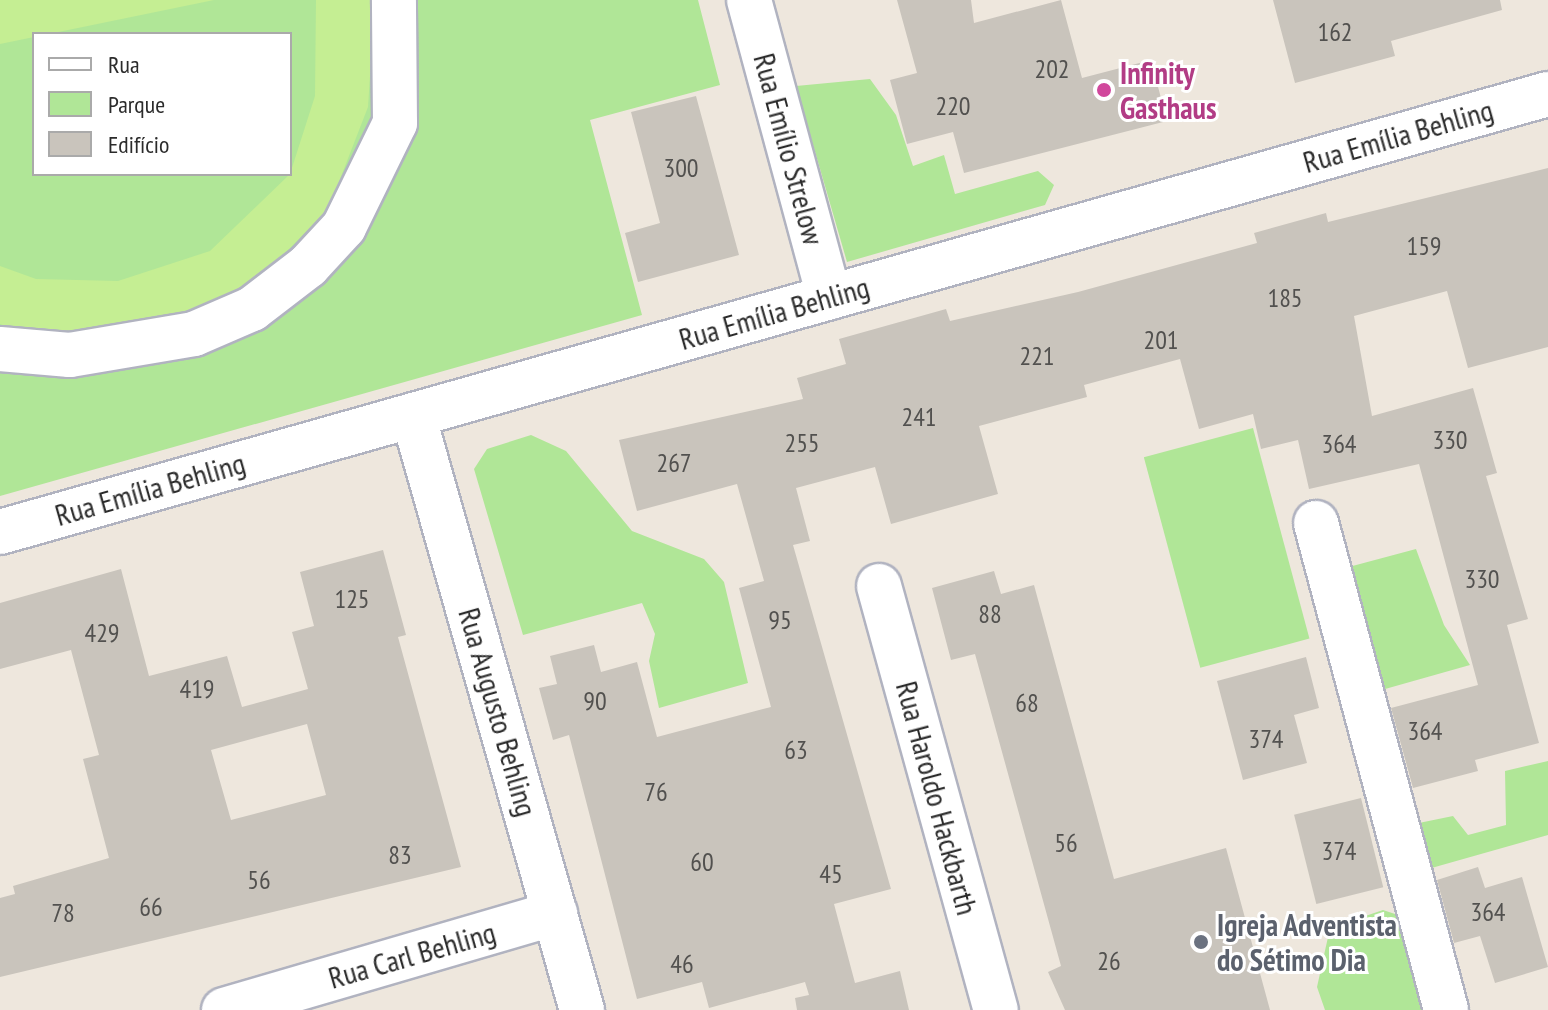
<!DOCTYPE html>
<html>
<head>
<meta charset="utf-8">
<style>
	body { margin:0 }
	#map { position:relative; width:1548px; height:1010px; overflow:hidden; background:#eee7dd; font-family:"PT Sans Narrow",sans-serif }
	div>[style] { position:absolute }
	.green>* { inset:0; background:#b0e697; transform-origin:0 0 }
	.pitch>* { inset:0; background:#c5ee93 }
	.building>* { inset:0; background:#c9c4bc; transform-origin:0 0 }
	.roads { filter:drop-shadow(2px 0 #b1b3c0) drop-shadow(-2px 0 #b1b3c0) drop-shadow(0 2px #b1b3c0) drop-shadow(0 -2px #b1b3c0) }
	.minor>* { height:44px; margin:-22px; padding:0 22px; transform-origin:22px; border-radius:22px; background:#fff }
	.dots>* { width:22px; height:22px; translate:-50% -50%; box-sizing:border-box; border:4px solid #fff; border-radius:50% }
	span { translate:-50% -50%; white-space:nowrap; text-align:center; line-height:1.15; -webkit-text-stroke:6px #fff; paint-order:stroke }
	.number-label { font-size:26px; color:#52514f }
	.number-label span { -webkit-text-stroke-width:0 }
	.hotel-label { font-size:30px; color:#b23c85; font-weight:700 }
	.left { translate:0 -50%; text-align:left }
	.street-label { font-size:30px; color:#2b2b2b }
	.worship-label { font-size:30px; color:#5b616d; font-weight:700 }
	.legend { position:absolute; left:32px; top:32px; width:260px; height:144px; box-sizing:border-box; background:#fff; border:2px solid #aaa; margin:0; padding:10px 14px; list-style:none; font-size:24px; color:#2b2b2b }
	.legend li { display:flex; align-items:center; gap:16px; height:40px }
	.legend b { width:40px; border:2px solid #aaa }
</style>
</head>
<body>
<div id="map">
	<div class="green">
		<i style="clip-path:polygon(evenodd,0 0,698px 0,720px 85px,590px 120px,642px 315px,0 496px,0 0,34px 34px,290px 34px,290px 174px,34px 174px,34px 34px)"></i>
		<i style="clip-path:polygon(870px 79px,896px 115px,913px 166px,944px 155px,955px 194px,1038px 171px,1054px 185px,1045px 205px,847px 262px,796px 86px)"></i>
		<i style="left:1253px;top:428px;width:218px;height:113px;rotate:75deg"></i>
		<i style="clip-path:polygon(531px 435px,566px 451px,632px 531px,704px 559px,724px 582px,748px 683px,659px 708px,649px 661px,655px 634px,642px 603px,523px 635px,474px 469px,487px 449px)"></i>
		<i style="clip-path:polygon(1416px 549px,1444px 625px,1470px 665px,1378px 691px,1345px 568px)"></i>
		<i style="clip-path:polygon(1548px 761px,1548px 835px,1428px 869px,1414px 824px,1453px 816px,1468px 835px,1506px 825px,1505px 771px)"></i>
		<i style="clip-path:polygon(1383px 910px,1401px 916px,1425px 1010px,1325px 1010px,1317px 987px,1330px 928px)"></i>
	</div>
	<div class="pitch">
		<i style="clip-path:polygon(0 0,214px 0,0 44px)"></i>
		<i style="clip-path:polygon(316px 0,371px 0,374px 14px,368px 107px,328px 210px,239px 299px,126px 336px,26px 333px,0 324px,0 266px,36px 279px,118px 281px,210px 251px,290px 174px,315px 96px)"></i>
	</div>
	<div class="building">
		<i style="clip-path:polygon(897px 0,971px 0,974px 23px,1061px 0,1082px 78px,1151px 60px,1167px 121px,964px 173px,953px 132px,907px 144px,890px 80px,917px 73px)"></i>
		<i style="clip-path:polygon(1273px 0,1500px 0,1502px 10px,1391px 41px,1395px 56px,1295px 83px)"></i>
		<i style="clip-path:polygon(696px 96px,739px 255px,638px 282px,625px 233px,660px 223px,631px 112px)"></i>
		<i style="clip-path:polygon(1548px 168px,1548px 347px,1468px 368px,1447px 291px,1354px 316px,1372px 416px,1473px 388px,1497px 473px,1486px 476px,1528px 619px,1507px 625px,1539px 743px,1475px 760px,1478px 771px,1413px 788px,1391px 708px,1478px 685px,1419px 464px,1309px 489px,1298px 440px,1261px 449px,1253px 414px,1199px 429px,1180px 359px,1084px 385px,1087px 397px,979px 426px,998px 494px,891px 524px,875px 467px,796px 488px,810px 541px,793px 545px,891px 889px,834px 904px,855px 983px,900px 971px,909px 1010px,797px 1010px,795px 998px,809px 995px,805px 982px,709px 1008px,702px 982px,637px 999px,569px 735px,553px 740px,539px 688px,557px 684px,550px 656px,594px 645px,601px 672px,637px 662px,657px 737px,771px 707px,739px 588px,764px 581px,737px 484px,637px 511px,619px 440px,803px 399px,797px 378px,846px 364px,839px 339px,946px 309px,950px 321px,1078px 292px,1257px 243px,1254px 233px,1326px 213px,1328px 222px)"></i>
		<i style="clip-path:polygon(evenodd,383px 550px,406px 635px,398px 637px,461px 867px,0 977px,0 898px,15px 894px,13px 886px,109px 858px,83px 759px,99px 755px,71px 650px,0 669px,0 603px,121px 569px,149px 676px,227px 656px,242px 707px,308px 689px,292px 632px,314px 626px,300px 572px,383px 550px,307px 724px,326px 795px,231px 820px,211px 750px,307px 724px)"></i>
		<i style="clip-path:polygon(994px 571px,1001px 594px,1034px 585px,1114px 879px,1226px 848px,1270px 1010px,1065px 1010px,1048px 972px,1061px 966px,975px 654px,951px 660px,932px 588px)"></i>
		<i style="clip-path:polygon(1306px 657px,1319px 708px,1294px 715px,1307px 763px,1243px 780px,1217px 681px)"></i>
		<i style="left:1361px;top:798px;width:92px;height:69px;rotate:76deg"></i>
		<i style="clip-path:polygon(1478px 867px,1485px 888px,1522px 877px,1548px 967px,1495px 983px,1480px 936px,1454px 943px,1437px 880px)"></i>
	</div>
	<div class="roads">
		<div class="minor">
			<i style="left:749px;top:0;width:308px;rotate:74.9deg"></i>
			<i style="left:0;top:349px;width:70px;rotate:4.9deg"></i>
			<i style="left:70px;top:355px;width:126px;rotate:-9.6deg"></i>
			<i style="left:194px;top:334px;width:63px;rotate:-23.3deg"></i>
			<i style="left:252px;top:309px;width:71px;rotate:-37.5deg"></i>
			<i style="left:308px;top:266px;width:53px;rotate:-47.3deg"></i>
			<i style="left:344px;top:227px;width:116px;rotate:-63.9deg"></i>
			<i style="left:395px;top:123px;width:123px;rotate:-90.5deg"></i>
			<i style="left:413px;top:415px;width:619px;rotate:74.14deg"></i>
			<i style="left:1316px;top:523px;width:504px;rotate:75.05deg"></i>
			<i style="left:0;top:532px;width:1609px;rotate:-15.8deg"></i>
			<i style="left:879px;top:586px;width:440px;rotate:74.6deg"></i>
			<i style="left:224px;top:1010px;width:345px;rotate:-16.3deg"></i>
		</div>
	</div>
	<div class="dots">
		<i style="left:1104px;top:90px;background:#d1479c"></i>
		<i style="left:1201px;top:942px;background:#6b7280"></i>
	</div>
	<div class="number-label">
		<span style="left:1335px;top:32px">162</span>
		<span style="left:1052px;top:69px">202</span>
		<span style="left:953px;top:106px">220</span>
		<span style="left:681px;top:168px">300</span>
		<span style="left:1424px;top:246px">159</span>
		<span style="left:1285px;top:298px">185</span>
		<span style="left:1161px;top:340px">201</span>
		<span style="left:1037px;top:356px">221</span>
		<span style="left:919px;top:417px">241</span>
		<span style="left:1450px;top:440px">330</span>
		<span style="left:802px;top:443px">255</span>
		<span style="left:1339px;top:444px">364</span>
		<span style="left:674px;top:463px">267</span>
		<span style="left:1482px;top:579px">330</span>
		<span style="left:352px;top:599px">125</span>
		<span style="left:990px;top:614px">88</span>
		<span style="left:780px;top:620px">95</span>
		<span style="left:102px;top:633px">429</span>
		<span style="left:197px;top:689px">419</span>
		<span style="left:595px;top:701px">90</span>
		<span style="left:1027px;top:703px">68</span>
		<span style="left:1425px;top:731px">364</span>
		<span style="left:1266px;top:739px">374</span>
		<span style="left:796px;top:750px">63</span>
		<span style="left:656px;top:792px">76</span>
		<span style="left:1066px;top:843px">56</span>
		<span style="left:1339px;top:851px">374</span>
		<span style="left:400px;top:855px">83</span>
		<span style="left:702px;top:862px">60</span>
		<span style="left:831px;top:874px">45</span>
		<span style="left:259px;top:880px">56</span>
		<span style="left:151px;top:907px">66</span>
		<span style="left:1488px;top:912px">364</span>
		<span style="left:63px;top:913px">78</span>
		<span style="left:1109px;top:961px">26</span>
		<span style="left:682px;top:964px">46</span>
	</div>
	<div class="hotel-label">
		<span class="left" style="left:1120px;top:90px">Infinity<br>Gasthaus</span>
	</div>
	<div class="street-label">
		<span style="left:1398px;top:136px;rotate:-16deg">Rua Emília Behling</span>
		<span style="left:789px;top:149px;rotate:75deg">Rua Emílio Strelow</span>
		<span style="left:774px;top:313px;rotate:-16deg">Rua Emília Behling</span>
		<span style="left:150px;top:489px;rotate:-16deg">Rua Emília Behling</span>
		<span style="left:498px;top:712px;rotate:74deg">Rua Augusto Behling</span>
		<span style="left:937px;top:798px;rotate:75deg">Rua Haroldo Hackbarth</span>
		<span style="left:412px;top:955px;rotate:-16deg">Rua Carl Behling</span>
	</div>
	<div class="worship-label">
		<span class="left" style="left:1217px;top:942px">Igreja Adventista<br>do Sétimo Dia</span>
	</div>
	<ul class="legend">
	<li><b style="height:10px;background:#fff"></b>Rua</li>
	<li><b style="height:22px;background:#b0e697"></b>Parque</li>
	<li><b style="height:22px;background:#c9c4bc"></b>Edifício</li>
	</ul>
</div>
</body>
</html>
